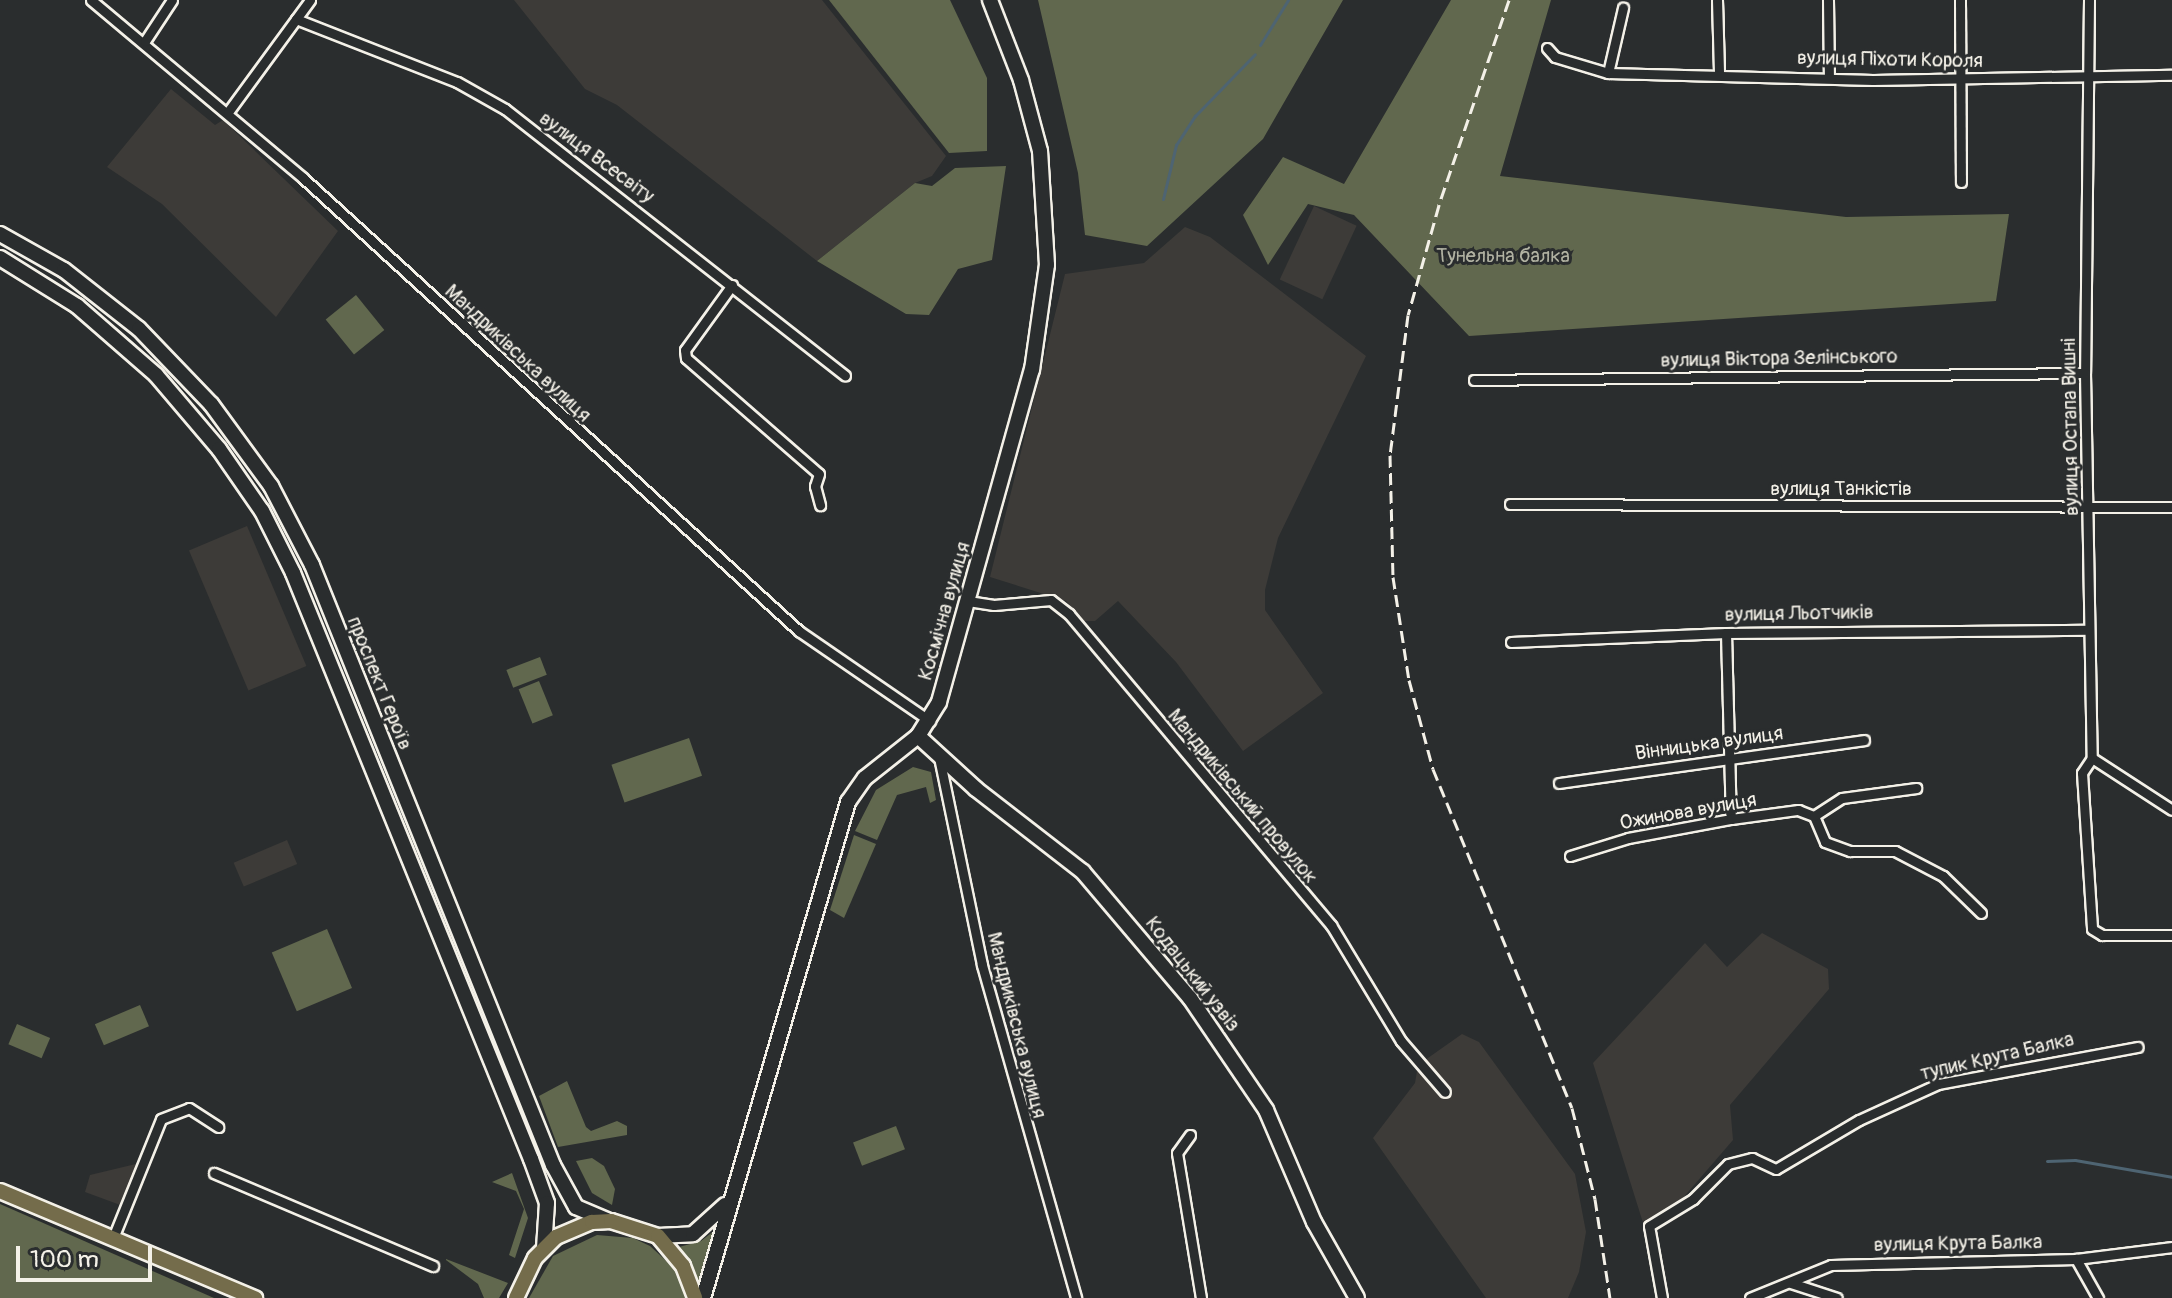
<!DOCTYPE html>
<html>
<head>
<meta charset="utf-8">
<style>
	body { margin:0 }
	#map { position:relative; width:2172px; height:1298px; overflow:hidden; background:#2a2d2e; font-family:Pangolin,sans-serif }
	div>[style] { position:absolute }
	.built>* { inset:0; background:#3d3b38; transform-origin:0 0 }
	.green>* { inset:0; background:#61684e; transform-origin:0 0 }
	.stream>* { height:3px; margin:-1.5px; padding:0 1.5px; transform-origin:1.5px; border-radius:1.5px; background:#4e6472 }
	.roads { filter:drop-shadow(2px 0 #f4f1e8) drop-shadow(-2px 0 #f4f1e8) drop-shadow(0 2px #f4f1e8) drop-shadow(0 -2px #f4f1e8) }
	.street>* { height:9px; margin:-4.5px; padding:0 4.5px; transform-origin:4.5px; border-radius:4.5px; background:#2a2d2e }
	.secondary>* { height:14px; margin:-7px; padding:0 7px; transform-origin:7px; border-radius:7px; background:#2a2d2e }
	.primary>* { height:14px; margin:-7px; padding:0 7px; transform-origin:7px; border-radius:7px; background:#746c4b }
	.rail>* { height:3px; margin-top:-1.5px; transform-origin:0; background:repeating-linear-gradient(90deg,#f4f1e8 0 12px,transparent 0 18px) }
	span { translate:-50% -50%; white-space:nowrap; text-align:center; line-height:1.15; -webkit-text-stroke:6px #2a2d2e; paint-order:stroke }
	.street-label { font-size:20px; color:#f4f1e8 }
	.park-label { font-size:20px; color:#b2b3a3 }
	.scale { position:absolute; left:16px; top:1246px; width:136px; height:36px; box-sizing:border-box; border:4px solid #f4f1e8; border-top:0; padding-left:10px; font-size:24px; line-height:28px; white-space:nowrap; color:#f4f1e8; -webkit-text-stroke:6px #2a2d2e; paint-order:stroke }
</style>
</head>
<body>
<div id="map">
	<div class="built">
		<i style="clip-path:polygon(514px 0,822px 0,946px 156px,932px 176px,915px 183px,817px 261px,617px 105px,585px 89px)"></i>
		<i style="clip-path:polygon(171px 89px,215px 125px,223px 120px,338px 231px,276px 317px,162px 204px,107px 167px)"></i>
		<i style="left:1314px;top:206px;width:47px;height:81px;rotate:25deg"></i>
		<i style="clip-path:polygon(1185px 227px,1210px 237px,1366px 356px,1278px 538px,1265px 590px,1265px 610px,1323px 693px,1243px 751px,1176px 662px,1118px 601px,1095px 621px,1084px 621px,1066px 601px,990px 577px,1065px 274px,1144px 263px)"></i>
		<i style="left:247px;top:526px;width:152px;height:63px;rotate:67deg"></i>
		<i style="left:287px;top:840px;width:26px;height:58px;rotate:67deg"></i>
		<i style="clip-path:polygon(1762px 933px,1828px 969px,1829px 989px,1730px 1105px,1733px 1140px,1676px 1206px,1644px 1226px,1593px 1063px,1705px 943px,1727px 967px)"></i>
		<i style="clip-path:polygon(1462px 1034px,1479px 1042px,1575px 1174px,1586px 1232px,1579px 1272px,1568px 1298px,1486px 1298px,1373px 1138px,1415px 1083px,1418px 1065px)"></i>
		<i style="clip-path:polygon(140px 1163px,123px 1206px,85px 1192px,90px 1175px)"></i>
	</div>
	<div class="green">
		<i style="clip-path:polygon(829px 0,950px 0,987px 78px,987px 151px,949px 153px)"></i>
		<i style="clip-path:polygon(1038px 0,1343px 0,1263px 139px,1147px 246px,1085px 235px,1078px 173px)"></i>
		<i style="clip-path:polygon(1451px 0,1551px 0,1500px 176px,1846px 217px,2009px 214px,1996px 301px,1469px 336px,1354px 215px,1308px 204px,1268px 265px,1243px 215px,1283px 157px,1344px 184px)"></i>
		<i style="clip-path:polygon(1006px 166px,992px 260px,958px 269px,929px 315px,906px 314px,817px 261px,915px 183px,932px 186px,955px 168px)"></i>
		<i style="left:356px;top:295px;width:45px;height:39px;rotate:51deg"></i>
		<i style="left:540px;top:657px;width:19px;height:36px;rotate:69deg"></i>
		<i style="left:539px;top:681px;width:37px;height:22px;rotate:68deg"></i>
		<i style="left:689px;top:738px;width:40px;height:82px;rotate:71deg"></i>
		<i style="clip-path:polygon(913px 767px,931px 772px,936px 800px,930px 803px,926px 787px,897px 795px,877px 840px,855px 831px,876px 790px)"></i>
		<i style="clip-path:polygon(854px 835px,876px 844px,844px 918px,830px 910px)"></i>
		<i style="left:327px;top:929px;width:64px;height:60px;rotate:67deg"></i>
		<i style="left:140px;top:1005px;width:23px;height:49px;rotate:67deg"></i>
		<i style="left:17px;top:1024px;width:36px;height:22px;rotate:23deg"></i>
		<i style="clip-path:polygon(567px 1081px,586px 1127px,591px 1131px,617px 1121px,627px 1126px,627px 1135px,558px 1147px,539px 1096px)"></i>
		<i style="left:896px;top:1126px;width:25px;height:46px;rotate:69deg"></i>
		<i style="clip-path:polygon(592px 1158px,604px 1166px,615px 1189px,612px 1205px,592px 1193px,576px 1161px)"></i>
		<i style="clip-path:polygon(512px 1173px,528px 1218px,515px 1258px,509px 1255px,524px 1209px,516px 1191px,492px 1182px)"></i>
		<i style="clip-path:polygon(0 1204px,214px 1298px,0 1298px)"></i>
		<i style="clip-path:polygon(719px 1227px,700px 1285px,679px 1247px,701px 1241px)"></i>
		<i style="clip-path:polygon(597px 1235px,633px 1238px,650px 1246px,673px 1267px,688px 1298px,529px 1298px,553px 1256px)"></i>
		<i style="clip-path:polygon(446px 1260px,446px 1259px,508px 1283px,499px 1298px,484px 1298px,478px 1284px)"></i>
	</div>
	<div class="stream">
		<i style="left:1260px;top:45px;width:53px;rotate:-58.1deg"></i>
		<i style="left:1163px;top:199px;width:56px;rotate:-76.5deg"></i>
		<i style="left:1176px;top:145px;width:35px;rotate:-57deg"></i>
		<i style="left:1195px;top:116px;width:86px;rotate:-45.9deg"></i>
		<i style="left:2047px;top:1161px;width:28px;rotate:-2deg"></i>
		<i style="left:2075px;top:1160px;width:98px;rotate:9.9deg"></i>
	</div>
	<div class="roads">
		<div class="street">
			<i style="left:91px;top:0;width:277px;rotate:40deg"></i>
			<i style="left:303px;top:178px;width:672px;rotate:42.41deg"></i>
			<i style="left:799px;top:631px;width:159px;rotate:34.5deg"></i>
			<i style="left:1717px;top:0;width:72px;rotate:88.4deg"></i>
			<i style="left:1828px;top:0;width:78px;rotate:89.3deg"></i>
			<i style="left:1960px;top:0;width:182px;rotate:89.7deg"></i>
			<i style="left:2089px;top:0;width:373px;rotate:90.6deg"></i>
			<i style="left:2085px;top:373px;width:385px;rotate:89deg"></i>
			<i style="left:2092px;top:758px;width:95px;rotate:33deg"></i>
			<i style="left:296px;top:19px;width:173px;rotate:21.4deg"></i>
			<i style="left:457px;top:82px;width:55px;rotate:29.4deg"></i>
			<i style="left:505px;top:109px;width:432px;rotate:38.1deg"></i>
			<i style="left:145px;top:41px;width:49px;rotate:-56.6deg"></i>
			<i style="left:1547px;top:48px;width:12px;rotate:48deg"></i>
			<i style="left:1555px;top:57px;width:55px;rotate:16.8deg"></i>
			<i style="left:1608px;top:73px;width:265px;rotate:1.5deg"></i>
			<i style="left:1873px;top:80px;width:299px;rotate:-1deg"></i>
			<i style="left:1608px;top:73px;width:67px;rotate:-77deg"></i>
			<i style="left:228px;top:112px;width:139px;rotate:-53.8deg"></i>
			<i style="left:732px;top:285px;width:80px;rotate:125.9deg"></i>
			<i style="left:685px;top:350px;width:8px;rotate:83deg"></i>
			<i style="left:686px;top:358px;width:176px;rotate:41.1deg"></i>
			<i style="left:819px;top:474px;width:13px;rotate:108deg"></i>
			<i style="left:815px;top:486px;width:20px;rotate:75deg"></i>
			<i style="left:1474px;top:380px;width:611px;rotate:-0.66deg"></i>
			<i style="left:1510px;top:504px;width:662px;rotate:0.26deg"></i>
			<i style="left:968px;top:601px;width:26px;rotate:9deg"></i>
			<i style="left:994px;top:605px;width:57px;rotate:-5deg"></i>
			<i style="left:1051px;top:600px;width:23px;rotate:38deg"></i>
			<i style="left:1069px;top:614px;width:407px;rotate:49.9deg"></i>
			<i style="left:1331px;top:925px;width:135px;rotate:58.9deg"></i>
			<i style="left:1401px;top:1041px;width:67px;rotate:49.2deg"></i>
			<i style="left:1726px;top:633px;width:186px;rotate:88.5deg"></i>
			<i style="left:1511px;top:642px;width:215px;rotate:-2.4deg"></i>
			<i style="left:1726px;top:633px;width:362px;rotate:-0.5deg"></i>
			<i style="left:939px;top:757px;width:212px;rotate:78.3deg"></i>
			<i style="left:982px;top:965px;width:346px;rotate:74.2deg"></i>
			<i style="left:2092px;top:758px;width:18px;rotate:124deg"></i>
			<i style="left:2082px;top:773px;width:156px;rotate:86.3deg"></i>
			<i style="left:2092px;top:929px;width:12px;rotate:31deg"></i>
			<i style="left:2102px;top:935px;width:70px"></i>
			<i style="left:1559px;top:783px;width:308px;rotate:-8deg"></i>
			<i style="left:1814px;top:816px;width:28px;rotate:67deg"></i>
			<i style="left:1825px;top:842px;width:27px;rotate:20deg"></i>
			<i style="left:1850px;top:851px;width:45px"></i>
			<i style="left:1895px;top:851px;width:54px;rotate:27.5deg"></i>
			<i style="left:1943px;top:876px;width:53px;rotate:44.2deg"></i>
			<i style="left:1570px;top:856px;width:61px;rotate:-17.2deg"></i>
			<i style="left:1628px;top:838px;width:105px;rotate:-10.5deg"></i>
			<i style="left:1731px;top:819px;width:68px;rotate:-7.7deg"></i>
			<i style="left:1798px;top:810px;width:17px;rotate:21deg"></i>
			<i style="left:1814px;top:816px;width:33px;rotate:-33deg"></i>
			<i style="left:1842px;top:798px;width:75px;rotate:-7.7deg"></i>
			<i style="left:1190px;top:1135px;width:22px;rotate:126deg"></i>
			<i style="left:1177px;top:1153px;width:147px;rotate:80.6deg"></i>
			<i style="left:214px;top:1173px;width:238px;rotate:23deg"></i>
			<i style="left:113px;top:1238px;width:128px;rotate:-68deg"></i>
			<i style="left:161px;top:1119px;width:30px;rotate:-21deg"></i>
			<i style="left:189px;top:1108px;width:35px;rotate:33deg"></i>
			<i style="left:2076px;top:1259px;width:45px;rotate:60.6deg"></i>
			<i style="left:1791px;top:1283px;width:48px;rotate:18.1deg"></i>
			<i style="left:1662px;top:1298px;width:73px;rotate:-100.2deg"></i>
			<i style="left:1649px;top:1226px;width:52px;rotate:-31.5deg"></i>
			<i style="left:1693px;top:1199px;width:49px;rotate:-45deg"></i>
			<i style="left:1728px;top:1164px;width:25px;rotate:-14deg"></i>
			<i style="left:1752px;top:1158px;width:26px;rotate:25deg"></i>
			<i style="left:1776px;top:1169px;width:96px;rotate:-30.6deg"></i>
			<i style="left:1859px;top:1120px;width:87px;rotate:-24.5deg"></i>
			<i style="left:1938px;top:1084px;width:203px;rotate:-10.5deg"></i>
			<i style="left:1750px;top:1298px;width:87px;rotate:-22.2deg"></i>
			<i style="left:1831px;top:1265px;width:245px;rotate:-1.4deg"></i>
			<i style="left:2076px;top:1259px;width:97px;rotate:-7.1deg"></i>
		</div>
		<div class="secondary">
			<i style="left:0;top:234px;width:73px;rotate:29.4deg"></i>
			<i style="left:64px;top:270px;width:95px;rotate:38.2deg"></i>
			<i style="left:139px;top:329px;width:104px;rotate:46.2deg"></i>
			<i style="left:211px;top:404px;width:102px;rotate:53.8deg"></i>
			<i style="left:271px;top:486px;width:89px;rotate:62.6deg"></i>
			<i style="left:312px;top:565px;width:647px;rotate:68.12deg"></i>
			<i style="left:553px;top:1165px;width:48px;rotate:61.3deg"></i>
			<i style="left:576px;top:1207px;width:34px;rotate:23deg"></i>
			<i style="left:0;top:258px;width:91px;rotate:31.9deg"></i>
			<i style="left:77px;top:306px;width:105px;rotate:41.1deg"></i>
			<i style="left:156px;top:375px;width:97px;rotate:49.6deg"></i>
			<i style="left:219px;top:449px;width:75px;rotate:55.3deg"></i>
			<i style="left:262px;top:511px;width:69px;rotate:63.4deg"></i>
			<i style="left:293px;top:573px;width:632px;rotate:67.9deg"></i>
			<i style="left:531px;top:1159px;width:47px;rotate:70deg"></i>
			<i style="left:547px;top:1203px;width:45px;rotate:93.8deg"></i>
			<i style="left:918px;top:736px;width:79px;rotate:42.4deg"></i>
			<i style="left:976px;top:789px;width:135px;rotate:37.8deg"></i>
			<i style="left:1083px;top:872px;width:165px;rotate:49.7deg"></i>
			<i style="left:1190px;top:998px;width:135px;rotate:55.8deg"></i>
			<i style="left:1266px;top:1110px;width:122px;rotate:66.8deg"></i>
			<i style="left:1314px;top:1222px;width:87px;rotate:60.5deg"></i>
			<i style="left:658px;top:1236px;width:35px;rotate:-3deg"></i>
			<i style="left:693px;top:1234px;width:43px;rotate:-42.2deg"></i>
			<i style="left:703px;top:1298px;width:517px;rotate:-73.7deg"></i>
			<i style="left:848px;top:802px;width:29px;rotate:-55deg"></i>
			<i style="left:865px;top:778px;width:68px;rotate:-38.4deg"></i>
			<i style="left:918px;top:736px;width:40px;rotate:-58deg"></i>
			<i style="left:939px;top:702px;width:345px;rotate:-74.4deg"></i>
			<i style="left:1032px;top:370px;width:106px;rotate:-81.9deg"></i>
			<i style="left:1047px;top:265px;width:114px;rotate:-93.5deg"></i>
			<i style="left:1040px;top:151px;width:73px;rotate:-105deg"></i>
			<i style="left:1021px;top:80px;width:86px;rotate:-111.2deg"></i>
		</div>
		<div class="primary">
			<i style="left:0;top:1191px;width:277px;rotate:22.8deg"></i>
			<i style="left:516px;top:1298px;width:44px;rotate:-64.6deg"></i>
			<i style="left:535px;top:1258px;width:30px;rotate:-45deg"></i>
			<i style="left:556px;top:1237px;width:39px;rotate:-23deg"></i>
			<i style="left:592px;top:1222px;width:19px;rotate:-3deg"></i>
			<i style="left:611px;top:1221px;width:49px;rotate:17.7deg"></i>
			<i style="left:658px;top:1236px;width:39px;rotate:50deg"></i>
			<i style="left:683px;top:1266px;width:34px;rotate:69deg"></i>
		</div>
	</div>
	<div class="rail">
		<i style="left:1509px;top:0;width:217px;rotate:108.9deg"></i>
		<i style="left:1439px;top:205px;width:114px;rotate:105.7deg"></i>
		<i style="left:1408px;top:315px;width:141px;rotate:97.3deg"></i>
		<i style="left:1390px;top:455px;width:122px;rotate:88.6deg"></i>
		<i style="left:1393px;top:577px;width:104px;rotate:81.2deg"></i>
		<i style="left:1409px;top:680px;width:92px;rotate:74.9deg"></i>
		<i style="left:1433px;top:769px;width:366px;rotate:67.7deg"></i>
		<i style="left:1572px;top:1108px;width:94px;rotate:75.8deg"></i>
		<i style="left:1595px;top:1199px;width:100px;rotate:81.4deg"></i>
	</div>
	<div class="street-label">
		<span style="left:1890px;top:59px;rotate:1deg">вулиця Піхоти Короля</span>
		<span style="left:597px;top:157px;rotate:37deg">вулиця Всесвіту</span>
		<span style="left:518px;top:353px;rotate:43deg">Мандриківська вулиця</span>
		<span style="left:1779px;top:358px;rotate:-1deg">вулиця Віктора Зелінського</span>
		<span style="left:2070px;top:427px;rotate:-91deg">вулиця Остапа Вишні</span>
		<span style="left:1841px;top:488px">вулиця Танкістів</span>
		<span style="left:944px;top:611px;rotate:-74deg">Космічна вулиця</span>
		<span style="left:1799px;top:613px;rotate:-1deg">вулиця Льотчиків</span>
		<span style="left:380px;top:683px;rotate:68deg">проспект Героїв</span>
		<span style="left:1709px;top:743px;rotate:-8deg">Вінницька вулиця</span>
		<span style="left:1243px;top:796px;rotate:50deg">Мандриківський провулок</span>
		<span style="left:1688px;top:811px;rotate:-10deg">Ожинова вулиця</span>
		<span style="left:1193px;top:974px;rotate:52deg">Кодацький узвіз</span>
		<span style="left:1017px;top:1025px;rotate:76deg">Мандриківська вулиця</span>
		<span style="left:1997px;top:1056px;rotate:-13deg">тупик Крута Балка</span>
		<span style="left:1958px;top:1243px;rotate:-1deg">вулиця Крута Балка</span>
	</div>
	<div class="park-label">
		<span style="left:1503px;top:255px">Тунельна балка</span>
	</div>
	<div class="scale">100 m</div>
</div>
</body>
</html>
